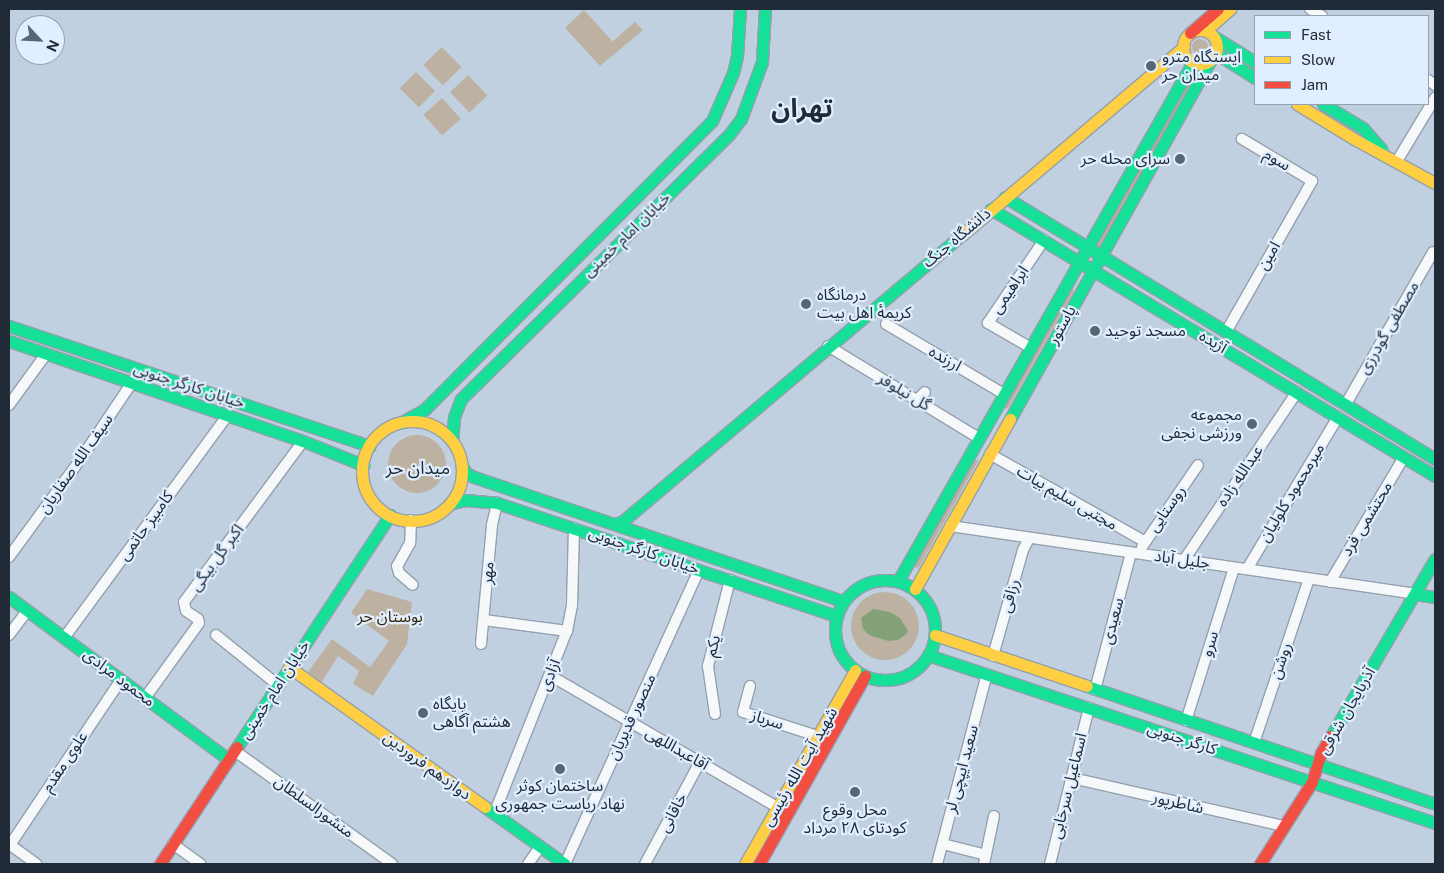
<!DOCTYPE html>
<html>
<head>
<meta charset="utf-8">
<style>
	body { margin:0 }
	#map { position:relative; width:1444px; height:873px; overflow:hidden; background:#c1d0e1; font-family:"Public Sans","Noto Sans Arabic",sans-serif }
	div>[style] { position:absolute }
	.green>* { inset:0; background:#bdb1a1; transform-origin:0 0 }
	.round { border-radius:50% }
	.water>* { inset:0; background:#84a279 }
	.roads { filter:drop-shadow(1px 0 #94a0ad) drop-shadow(-1px 0 #94a0ad) drop-shadow(0 1px #94a0ad) drop-shadow(0 -1px #94a0ad) }
	.street>* { height:10px; margin:-5px; padding:0 5px; transform-origin:5px; border-radius:5px; background:#f6f8fa }
	.fast>* { height:11px; margin:-5.5px; padding:0 5.5px; transform-origin:5.5px; border-radius:5.5px; background:#16e098 }
	.fast>.ring { margin:-5.5px; padding:0; box-sizing:content-box; background:none; border:11px solid #16e098; border-radius:50% }
	.slow>* { height:11px; margin:-5.5px; padding:0 5.5px; transform-origin:5.5px; border-radius:5.5px; background:#ffcf43 }
	.slow>.ring { margin:-5.5px; padding:0; box-sizing:content-box; background:none; border:11px solid #ffcf43; border-radius:50% }
	.jam>* { height:11px; margin:-5.5px; padding:0 5.5px; transform-origin:5.5px; border-radius:5.5px; background:#f24e42 }
	.dots>* { width:14px; height:14px; translate:-50% -50%; box-sizing:border-box; border:2px solid #e0eeff; border-radius:50% }
	span { translate:-50% -50%; white-space:nowrap; text-align:center; line-height:1.15; -webkit-text-stroke:4.5px #e0eeff; paint-order:stroke }
	.poi-label { font-size:16px; color:#202b37 }
	.left { translate:0 -50%; text-align:left }
	.right { translate:-100% -50%; text-align:right }
	.street-label { font-size:16px; color:#202b37 }
	.park-label { font-size:16px; color:#392508 }
	.neighbourhood-label { font-size:18px; color:#202b37 }
	.town-label { font-size:26px; color:#202b37; font-weight:700 }
	.frame { position:absolute; inset:0; border:10px solid #202b37; pointer-events:none }
	.legend { position:absolute; left:1254px; top:15px; width:175px; height:90px; box-sizing:border-box; background:#e0eeff; border:1px solid #93a0af; margin:0; padding:6px 9px; list-style:none; font-size:15px; color:#202b37 }
	.legend li { display:flex; align-items:center; gap:10px; height:25px }
	.legend b { width:25px; border:1px solid #93a0af }
	.north { position:absolute; left:15px; top:15px; width:50px; height:50px; box-sizing:border-box; background:#e0eeff; border:1px solid #93a0af; border-radius:50%; rotate:115deg; font-size:14px; font-weight:700; line-height:20px; text-align:center; color:#202b37 }
	.north::after { content:''; display:block; margin:auto; width:18px; height:22px; background:#586572; clip-path:polygon(50% 0,100% 100%,50% 72%,0 100%) }
</style>
</head>
<body>
<div id="map">
	<div class="green">
		<i style="clip-path:polygon(584px 10px,614px 43px,613px 41px,635px 22px,643px 30px,600px 66px,565px 28px)"></i>
		<i class="round" style="left:1192px;top:39px;width:16px;height:16px"></i>
		<i style="left:442px;top:47px;width:28px;height:26px;rotate:46deg"></i>
		<i style="clip-path:polygon(1195px 69px,1200px 69px,1099px 249px,1094px 246px)"></i>
		<i style="left:416px;top:72px;width:27px;height:23px;rotate:45deg"></i>
		<i style="left:468px;top:75px;width:28px;height:25px;rotate:46deg"></i>
		<i style="left:442px;top:98px;width:28px;height:25px;rotate:48deg"></i>
		<i style="clip-path:polygon(1073px 288px,1074px 291px,1008px 408px,1005px 409px,1004px 405px,1071px 289px)"></i>
		<i class="round" style="left:388px;top:435px;width:58px;height:58px"></i>
		<i style="clip-path:polygon(979px 459px,977px 463px,918px 569px,914px 566px,954px 495px,975px 461px)"></i>
		<i style="clip-path:polygon(367px 589px,412px 602px,407px 644px,373px 696px,353px 684px,359px 671px,338px 656px,322px 682px,308px 672px,332px 639px,370px 667px,389px 641px,351px 613px)"></i>
		<i class="round" style="left:851px;top:592px;width:68px;height:68px"></i>
	</div>
	<div class="water">
		<i style="clip-path:polygon(873px 609px,890px 612px,900px 618px,908px 631px,905px 635px,898px 640px,888px 641px,869px 635px,863px 629px,861px 618px)"></i>
	</div>
	<div class="roads">
		<div class="street">
			<i style="left:1310px;top:9px;width:14px;rotate:30deg"></i>
			<i style="left:1428px;top:80px;width:9px;rotate:36deg"></i>
			<i style="left:1397px;top:161px;width:74px;rotate:-58.9deg"></i>
			<i style="left:886px;top:324px;width:137px;rotate:30.7deg"></i>
			<i style="left:1226px;top:332px;width:174px;rotate:-60.3deg"></i>
			<i style="left:1312px;top:181px;width:82px;rotate:-149deg"></i>
			<i style="left:828px;top:346px;width:177px;rotate:31.4deg"></i>
			<i style="left:1031px;top:348px;width:50px;rotate:-149.8deg"></i>
			<i style="left:988px;top:323px;width:100px;rotate:-56deg"></i>
			<i style="left:917px;top:400px;width:11px;rotate:-45deg"></i>
			<i style="left:1346px;top:404px;width:175px;rotate:-60.2deg"></i>
			<i style="left:9px;top:405px;width:63px;rotate:-54deg"></i>
			<i style="left:990px;top:454px;width:177px;rotate:29.5deg"></i>
			<i style="left:411px;top:520px;width:23px;rotate:92deg"></i>
			<i style="left:410px;top:543px;width:26px;rotate:119deg"></i>
			<i style="left:397px;top:566px;width:7px;rotate:74deg"></i>
			<i style="left:399px;top:573px;width:18px;rotate:41deg"></i>
			<i style="left:950px;top:526px;width:470px;rotate:8.3deg"></i>
			<i style="left:1142px;top:547px;width:99px;rotate:-55.7deg"></i>
			<i style="left:9px;top:557px;width:120px;rotate:-53.8deg"></i>
			<i style="left:80px;top:460px;width:99px;rotate:-56.1deg"></i>
			<i style="left:1184px;top:560px;width:202px;rotate:-56.1deg"></i>
			<i style="left:1247px;top:569px;width:177px;rotate:-59.1deg"></i>
			<i style="left:1330px;top:582px;width:145px;rotate:-59.4deg"></i>
			<i style="left:484px;top:620px;width:84px;rotate:7.5deg"></i>
			<i style="left:9px;top:635px;width:30px;rotate:-53deg"></i>
			<i style="left:216px;top:635px;width:80px;rotate:38.9deg"></i>
			<i style="left:64px;top:638px;width:277px;rotate:-53.7deg"></i>
			<i style="left:481px;top:644px;width:120px;rotate:-84.7deg"></i>
			<i style="left:492px;top:525px;width:23px;rotate:-77deg"></i>
			<i style="left:993px;top:656px;width:110px;rotate:-74.2deg"></i>
			<i style="left:1023px;top:550px;width:13px;rotate:-63deg"></i>
			<i style="left:551px;top:676px;width:261px;rotate:30.1deg"></i>
			<i style="left:750px;top:686px;width:27px;rotate:105deg"></i>
			<i style="left:743px;top:712px;width:78px;rotate:18deg"></i>
			<i style="left:1095px;top:690px;width:142px;rotate:-75.3deg"></i>
			<i style="left:145px;top:698px;width:92px;rotate:-54.2deg"></i>
			<i style="left:199px;top:623px;width:4px;rotate:-104deg"></i>
			<i style="left:198px;top:619px;width:14px;rotate:-146deg"></i>
			<i style="left:186px;top:611px;width:9px;rotate:-103deg"></i>
			<i style="left:184px;top:602px;width:200px;rotate:-53.5deg"></i>
			<i style="left:715px;top:714px;width:49px;rotate:-98.3deg"></i>
			<i style="left:708px;top:666px;width:89px;rotate:-75.7deg"></i>
			<i style="left:1186px;top:721px;width:160px;rotate:-72.6deg"></i>
			<i style="left:1254px;top:743px;width:173px;rotate:-71.5deg"></i>
			<i style="left:235px;top:751px;width:193px;rotate:35.7deg"></i>
			<i style="left:1072px;top:778px;width:217px;rotate:12.8deg"></i>
			<i style="left:494px;top:814px;width:197px;rotate:-68.3deg"></i>
			<i style="left:567px;top:631px;width:26px;rotate:-79deg"></i>
			<i style="left:572px;top:605px;width:77px;rotate:-88.5deg"></i>
			<i style="left:9px;top:844px;width:34px;rotate:36deg"></i>
			<i style="left:173px;top:844px;width:34px;rotate:36deg"></i>
			<i style="left:943px;top:844px;width:44px;rotate:14.3deg"></i>
			<i style="left:10px;top:845px;width:199px;rotate:-56.1deg"></i>
			<i style="left:528px;top:864px;width:21px;rotate:-55deg"></i>
			<i style="left:565px;top:864px;width:323px;rotate:-65.5deg"></i>
			<i style="left:645px;top:864px;width:116px;rotate:-61.7deg"></i>
			<i style="left:937px;top:864px;width:196px;rotate:-75.3deg"></i>
			<i style="left:984px;top:864px;width:49px;rotate:-78.2deg"></i>
			<i style="left:1050px;top:864px;width:161px;rotate:-76deg"></i>
		</div>
		<div class="fast">
			<i style="left:1213px;top:36px;width:49px;rotate:31.8deg"></i>
			<i style="left:1216px;top:53px;width:46px;rotate:32.7deg"></i>
			<i style="left:1323px;top:104px;width:47px;rotate:31deg"></i>
			<i style="left:1363px;top:128px;width:28px;rotate:49deg"></i>
			<i style="left:1005px;top:197px;width:504px;rotate:31.35deg"></i>
			<i style="left:991px;top:209px;width:518px;rotate:31.02deg"></i>
			<i style="left:9px;top:326px;width:380px;rotate:18.4deg"></i>
			<i style="left:9px;top:341px;width:311px;rotate:18.8deg"></i>
			<i style="left:303px;top:441px;width:65px;rotate:21.8deg"></i>
			<i style="left:1010px;top:419px;width:410px;rotate:-60.8deg"></i>
			<i style="left:400px;top:423px;width:29px;rotate:-29deg"></i>
			<i style="left:425px;top:409px;width:407px;rotate:-45.1deg"></i>
			<i style="left:712px;top:121px;width:52px;rotate:-66.4deg"></i>
			<i style="left:733px;top:73px;width:17px;rotate:-77deg"></i>
			<i style="left:737px;top:56px;width:47px;rotate:-86.3deg"></i>
			<i style="left:452px;top:441px;width:24px;rotate:-85deg"></i>
			<i style="left:454px;top:417px;width:19px;rotate:-69deg"></i>
			<i style="left:461px;top:399px;width:375px;rotate:-44.6deg"></i>
			<i style="left:728px;top:136px;width:21px;rotate:-53deg"></i>
			<i style="left:741px;top:119px;width:61px;rotate:-69.8deg"></i>
			<i style="left:762px;top:62px;width:53px;rotate:-86.8deg"></i>
			<i style="left:462px;top:466px;width:8px;rotate:60deg"></i>
			<i style="left:466px;top:473px;width:9px;rotate:27deg"></i>
			<i style="left:474px;top:477px;width:388px;rotate:18.6deg"></i>
			<i style="left:449px;top:504px;width:16px;rotate:-14deg"></i>
			<i style="left:465px;top:500px;width:32px;rotate:5deg"></i>
			<i style="left:497px;top:503px;width:357px;rotate:18.4deg"></i>
			<i style="left:615px;top:524px;width:9px;rotate:-21deg"></i>
			<i style="left:623px;top:521px;width:444px;rotate:-40.2deg"></i>
			<i class="ring" style="left:835px;top:580px;width:89px;height:89px"></i>
			<i style="left:898px;top:581px;width:597px;rotate:-60.39deg"></i>
			<i style="left:1415px;top:594px;width:20px;rotate:9deg"></i>
			<i style="left:9px;top:597px;width:274px;rotate:36.5deg"></i>
			<i style="left:928px;top:655px;width:534px;rotate:18.33deg"></i>
			<i style="left:1087px;top:686px;width:367px;rotate:18.7deg"></i>
			<i style="left:1331px;top:736px;width:205px;rotate:-59.6deg"></i>
			<i style="left:237px;top:747px;width:278px;rotate:-56.6deg"></i>
			<i style="left:485px;top:807px;width:98px;rotate:35.5deg"></i>
		</div>
		<div class="slow">
			<i style="left:1213px;top:24px;width:23px;rotate:-41deg"></i>
			<i class="ring" style="left:1183px;top:30px;width:23px;height:23px"></i>
			<i style="left:1297px;top:104px;width:69px;rotate:31.4deg"></i>
			<i style="left:1356px;top:140px;width:90px;rotate:28.6deg"></i>
			<i style="left:962px;top:235px;width:291px;rotate:-40.3deg"></i>
			<i class="ring" style="left:362px;top:421px;width:89px;height:89px"></i>
			<i style="left:915px;top:589px;width:195px;rotate:-60.8deg"></i>
			<i style="left:935px;top:635px;width:160px;rotate:18.5deg"></i>
			<i style="left:289px;top:667px;width:241px;rotate:35.5deg"></i>
			<i style="left:745px;top:864px;width:223px;rotate:-60.4deg"></i>
		</div>
		<div class="jam">
			<i style="left:1190px;top:33px;width:37px;rotate:-41deg"></i>
			<i style="left:160px;top:864px;width:140px;rotate:-56.7deg"></i>
			<i style="left:759px;top:864px;width:216px;rotate:-60.6deg"></i>
			<i style="left:1260px;top:864px;width:97px;rotate:-57.6deg"></i>
			<i style="left:1312px;top:782px;width:30px;rotate:-73deg"></i>
			<i style="left:1321px;top:753px;width:20px;rotate:-60deg"></i>
		</div>
	</div>
	<div class="dots">
		<i style="left:1151px;top:66px;background:#586572"></i>
		<i style="left:1180px;top:159px;background:#586572"></i>
		<i style="left:806px;top:304px;background:#586572"></i>
		<i style="left:1095px;top:331px;background:#586572"></i>
		<i style="left:1252px;top:424px;background:#586572"></i>
		<i style="left:423px;top:713px;background:#586572"></i>
		<i style="left:560px;top:769px;background:#586572"></i>
		<i style="left:855px;top:792px;background:#586572"></i>
	</div>
	<div class="poi-label">
		<span class="left" style="left:1162px;top:66px">ایستگاه مترو<br>میدان حر</span>
		<span class="right" style="left:1170px;top:159px">سرای محله حر</span>
		<span class="left" style="left:817px;top:304px">درمانگاه<br>کریمهٔ اهل بیت</span>
		<span class="left" style="left:1105px;top:331px">مسجد توحید</span>
		<span class="right" style="left:1242px;top:424px">مجموعه<br>ورزشی نجفی</span>
		<span class="left" style="left:433px;top:713px">پایگاه<br>هشتم آگاهی</span>
		<span style="left:560px;top:795px">ساختمان کوثر<br>نهاد ریاست جمهوری</span>
		<span style="left:855px;top:819px">محل وقوع<br>کودتای ۲۸ مرداد</span>
	</div>
	<div class="street-label">
		<span style="left:1277px;top:160px;rotate:31deg">سوم</span>
		<span style="left:627px;top:235px;rotate:-44deg">خیابان امام خمینی</span>
		<span style="left:957px;top:238px;rotate:-40deg">دانشگاه جنگ</span>
		<span style="left:1269px;top:256px;rotate:-60deg">امین</span>
		<span style="left:1010px;top:290px;rotate:-56deg">ابراهیمی</span>
		<span style="left:1062px;top:325px;rotate:-61deg">پاستور</span>
		<span style="left:1389px;top:328px;rotate:-60deg">مصطفی گودرزی</span>
		<span style="left:1213px;top:342px;rotate:31deg">آژیده</span>
		<span style="left:945px;top:359px;rotate:30deg">ارزنده</span>
		<span style="left:189px;top:386px;rotate:18deg">خیابان کارگر جنوبی</span>
		<span style="left:904px;top:392px;rotate:31deg">گل نیلوفر</span>
		<span style="left:76px;top:464px;rotate:-55deg">سیف الله صفاریان</span>
		<span style="left:1240px;top:476px;rotate:-56deg">عبدالله زاده</span>
		<span style="left:1292px;top:493px;rotate:-59deg">میرمحمود کلولیان</span>
		<span style="left:1067px;top:498px;rotate:30deg">مجتبی سلیم بیات</span>
		<span style="left:1167px;top:509px;rotate:-55deg">روستایی</span>
		<span style="left:1367px;top:519px;rotate:-59deg">محتشمی فرد</span>
		<span style="left:146px;top:526px;rotate:-54deg">کامبیز حاتمی</span>
		<span style="left:644px;top:551px;rotate:19deg">خیابان کارگر جنوبی</span>
		<span style="left:217px;top:558px;rotate:-54deg">اکبر گل بیگی</span>
		<span style="left:1182px;top:560px;rotate:8deg">جلیل آباد</span>
		<span style="left:488px;top:573px;rotate:-85deg">مهر</span>
		<span style="left:1010px;top:596px;rotate:-74deg">رزاقی</span>
		<span style="left:1113px;top:621px;rotate:-75deg">سعیدی</span>
		<span style="left:1210px;top:644px;rotate:-73deg">سرو</span>
		<span style="left:713px;top:646px;rotate:-76deg">یکم</span>
		<span style="left:1281px;top:661px;rotate:-71deg">روشن</span>
		<span style="left:550px;top:675px;rotate:-69deg">آزادی</span>
		<span style="left:119px;top:678px;rotate:37deg">محمود مرادی</span>
		<span style="left:275px;top:690px;rotate:-57deg">خیابان امام خمینی</span>
		<span style="left:1347px;top:711px;rotate:-60deg">آذربایجان شرقی</span>
		<span style="left:632px;top:717px;rotate:-65deg">منصور قدیریان</span>
		<span style="left:767px;top:720px;rotate:18deg">سرباز</span>
		<span style="left:1182px;top:739px;rotate:18deg">کارگر جنوبی</span>
		<span style="left:677px;top:749px;rotate:30deg">آقاعبداللهی</span>
		<span style="left:65px;top:762px;rotate:-56deg">علوی مقدم</span>
		<span style="left:427px;top:766px;rotate:36deg">دوازدهم فروردین</span>
		<span style="left:800px;top:767px;rotate:-60deg">شهید آیت الله رئیسی</span>
		<span style="left:962px;top:769px;rotate:-75deg">سعید ایپچی لر</span>
		<span style="left:1069px;top:786px;rotate:-76deg">اسماعیل سرخابی</span>
		<span style="left:1178px;top:803px;rotate:13deg">شاطرپور</span>
		<span style="left:314px;top:807px;rotate:36deg">منشورالسلطان</span>
		<span style="left:673px;top:813px;rotate:-62deg">خاقانی</span>
	</div>
	<div class="park-label">
		<span style="left:390px;top:617px">بوستان حر</span>
	</div>
	<div class="neighbourhood-label">
		<span style="left:418px;top:468px">میدان حر</span>
	</div>
	<div class="town-label">
		<span style="left:802px;top:108px">تهران</span>
	</div>
	<div class="frame"></div>
	<ul class="legend">
	<li><b style="height:6px;background:#16e098"></b>Fast</li>
	<li><b style="height:6px;background:#ffcf43"></b>Slow</li>
	<li><b style="height:6px;background:#f24e42"></b>Jam</li>
	</ul>
	<div class="north">N</div>
</div>
</body>
</html>
